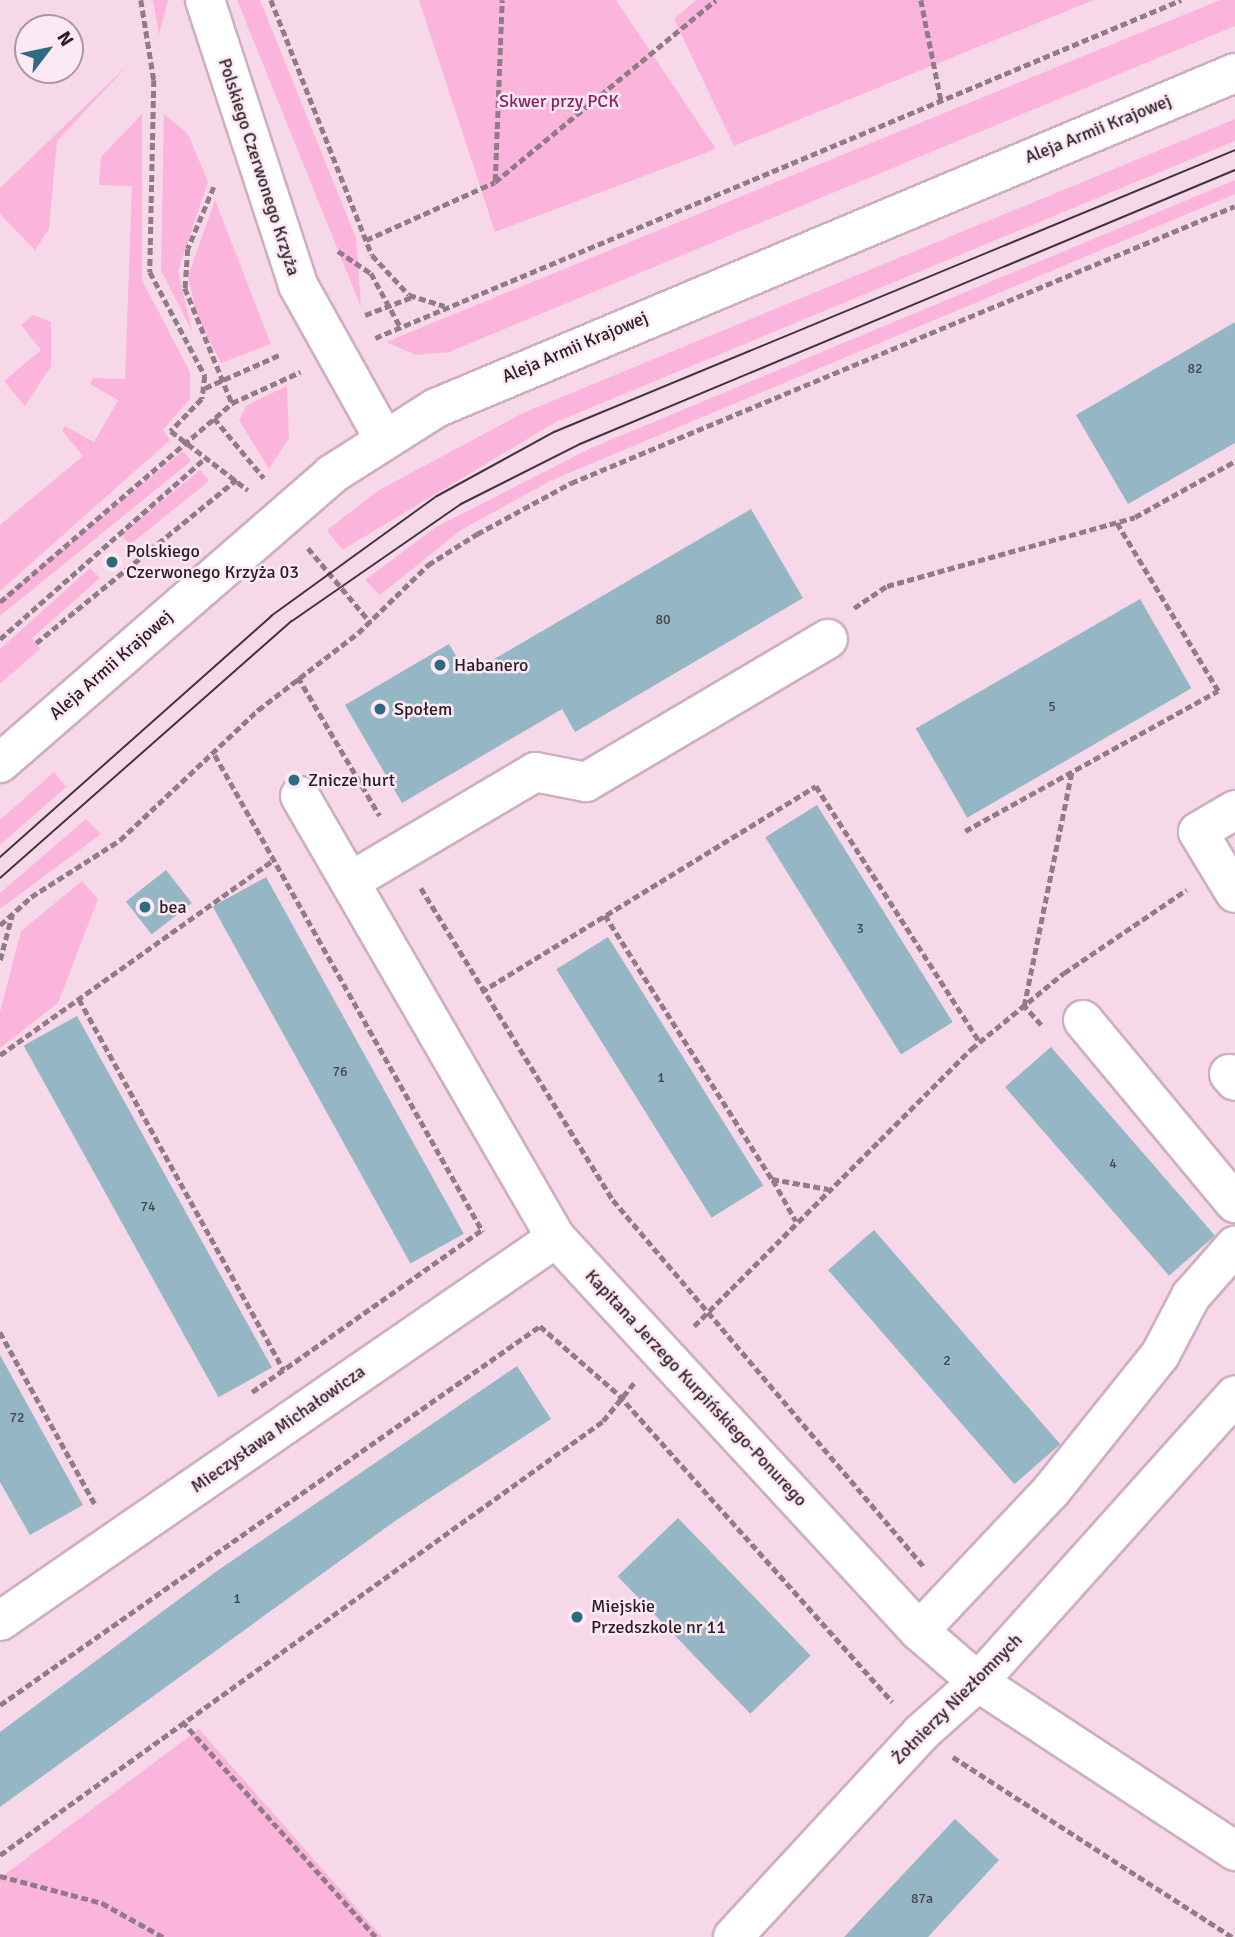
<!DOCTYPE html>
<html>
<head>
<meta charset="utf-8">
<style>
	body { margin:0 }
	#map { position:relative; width:1235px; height:1937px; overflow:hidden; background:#f7d8e9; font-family:Signika,sans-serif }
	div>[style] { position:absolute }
	.green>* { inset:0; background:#fbb5dd; transform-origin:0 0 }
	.building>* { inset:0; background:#95b7c5; transform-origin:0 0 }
	.path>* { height:4.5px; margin-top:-2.25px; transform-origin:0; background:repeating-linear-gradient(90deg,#917b87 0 7px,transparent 0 10.5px) }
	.roads { filter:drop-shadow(2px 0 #cdafc0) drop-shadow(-2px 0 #cdafc0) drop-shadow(0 2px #cdafc0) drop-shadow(0 -2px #cdafc0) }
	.minor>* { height:38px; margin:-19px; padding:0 19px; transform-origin:19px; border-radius:19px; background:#fff }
	.major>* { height:38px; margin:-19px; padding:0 19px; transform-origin:19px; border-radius:19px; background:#fff }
	.tram>* { height:2px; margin:-1px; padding:0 1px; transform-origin:1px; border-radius:1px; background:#41323b }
	.dots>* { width:19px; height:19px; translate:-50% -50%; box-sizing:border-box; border:4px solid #fde9f4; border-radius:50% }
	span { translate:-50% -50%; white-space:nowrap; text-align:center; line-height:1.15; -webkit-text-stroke:5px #fde9f4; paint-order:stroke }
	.number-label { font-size:14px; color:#44444c }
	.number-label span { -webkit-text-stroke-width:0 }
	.park-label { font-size:18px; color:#872367 }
	.street-label { font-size:18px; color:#291d24 }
	.poi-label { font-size:18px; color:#291d24 }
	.left { translate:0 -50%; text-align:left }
	.north { position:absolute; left:14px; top:14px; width:70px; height:70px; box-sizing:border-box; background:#fde9f4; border:2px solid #a897a1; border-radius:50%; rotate:58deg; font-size:19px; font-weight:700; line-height:28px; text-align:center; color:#291d24 }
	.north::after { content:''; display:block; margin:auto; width:24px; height:32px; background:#2c6b80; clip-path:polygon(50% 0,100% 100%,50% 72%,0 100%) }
</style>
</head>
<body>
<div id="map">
	<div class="green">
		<i style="clip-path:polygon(153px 0,168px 0,159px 35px)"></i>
		<i style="clip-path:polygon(237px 0,260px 0,356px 238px,361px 307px)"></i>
		<i style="clip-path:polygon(419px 0,616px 0,716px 149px,495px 232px)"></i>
		<i style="clip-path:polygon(696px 0,1094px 0,734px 146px,674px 19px)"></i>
		<i style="clip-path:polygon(1220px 0,1235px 0,1235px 26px,449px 352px,416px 355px,386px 342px)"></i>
		<i style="clip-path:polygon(131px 62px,57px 141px,49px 229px,35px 250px,0 214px,0 188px)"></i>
		<i style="clip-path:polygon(142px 114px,142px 280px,190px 372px,190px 399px,163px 430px,170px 440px,0 591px,0 525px,83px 456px,62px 431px,65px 426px,94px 442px,118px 400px,90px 384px,93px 378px,125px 379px,132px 186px,99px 185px,101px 157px)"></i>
		<i style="clip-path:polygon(164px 114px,188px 134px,208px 182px,178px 271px,192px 331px,161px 270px)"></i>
		<i style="clip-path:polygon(1235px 119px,1235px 141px,556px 422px,342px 550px,327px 530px,379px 490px,523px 413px)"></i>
		<i style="clip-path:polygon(1235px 180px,1235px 194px,550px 481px,461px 530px,380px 595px,365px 580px,436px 527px,591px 448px)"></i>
		<i style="clip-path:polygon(215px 200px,271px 344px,221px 363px,197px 317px,188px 276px)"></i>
		<i style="clip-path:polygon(33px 315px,51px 322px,51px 366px,25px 406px,4px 381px,41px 350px,21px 325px)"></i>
		<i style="clip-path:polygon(287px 386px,289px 438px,269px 469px,239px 420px,247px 405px)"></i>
		<i style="left:183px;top:451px;width:13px;height:245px;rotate:51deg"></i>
		<i style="left:200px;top:470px;width:14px;height:102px;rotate:51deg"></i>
		<i style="clip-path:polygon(90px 568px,100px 578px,32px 638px,40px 649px,0 684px,0 649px)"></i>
		<i style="clip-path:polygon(54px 772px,66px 787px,0 845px,0 820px)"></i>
		<i style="clip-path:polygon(86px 819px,101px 834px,0 909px,0 893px)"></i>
		<i style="clip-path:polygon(82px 881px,98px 899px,58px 1003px,0 1048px,0 1012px,21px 931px)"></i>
		<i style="clip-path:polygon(199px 1729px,382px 1937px,0 1937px,0 1878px)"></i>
	</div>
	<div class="building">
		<i style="clip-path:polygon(1235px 322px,1235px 443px,1128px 504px,1076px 415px)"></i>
		<i style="clip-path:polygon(751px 509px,803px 598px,575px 732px,562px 709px,402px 803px,345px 705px,449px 644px,467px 675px)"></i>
		<i style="left:1140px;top:599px;width:103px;height:259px;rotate:60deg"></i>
		<i style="left:817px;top:805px;width:256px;height:61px;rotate:58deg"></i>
		<i style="left:166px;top:870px;width:42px;height:51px;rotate:52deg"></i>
		<i style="left:266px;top:877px;width:408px;height:61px;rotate:61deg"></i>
		<i style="left:608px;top:937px;width:293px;height:61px;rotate:58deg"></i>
		<i style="left:77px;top:1016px;width:402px;height:61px;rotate:61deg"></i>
		<i style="left:1051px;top:1047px;width:250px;height:61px;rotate:49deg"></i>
		<i style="left:874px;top:1230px;width:284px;height:61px;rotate:49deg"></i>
		<i style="clip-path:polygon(0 1355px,83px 1505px,30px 1535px,0 1482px)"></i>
		<i style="clip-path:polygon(517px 1366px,551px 1419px,395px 1521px,0 1807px,0 1732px,217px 1571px)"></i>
		<i style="left:678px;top:1518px;width:191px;height:84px;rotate:46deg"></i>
		<i style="clip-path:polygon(955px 1819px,999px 1860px,928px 1937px,844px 1937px)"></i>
	</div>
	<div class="path">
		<i style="left:141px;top:0;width:81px;rotate:80.8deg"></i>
		<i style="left:154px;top:80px;width:192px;rotate:91.2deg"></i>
		<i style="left:150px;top:272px;width:118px;rotate:62.1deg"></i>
		<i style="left:205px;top:376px;width:23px;rotate:97deg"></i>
		<i style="left:202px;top:399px;width:45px;rotate:134.1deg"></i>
		<i style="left:171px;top:431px;width:97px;rotate:37.5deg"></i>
		<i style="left:271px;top:0;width:274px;rotate:68.4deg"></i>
		<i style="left:372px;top:255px;width:54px;rotate:47.2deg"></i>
		<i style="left:409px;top:295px;width:37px;rotate:17deg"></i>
		<i style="left:921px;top:0;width:102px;rotate:78.7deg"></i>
		<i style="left:495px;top:181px;width:181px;rotate:-87.8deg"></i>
		<i style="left:214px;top:187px;width:67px;rotate:112.8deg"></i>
		<i style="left:188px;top:249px;width:39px;rotate:94deg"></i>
		<i style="left:185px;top:288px;width:124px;rotate:67.8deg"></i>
		<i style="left:366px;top:240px;width:141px;rotate:-24.2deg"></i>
		<i style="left:495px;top:182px;width:286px;rotate:-39.5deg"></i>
		<i style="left:338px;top:251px;width:40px;rotate:34deg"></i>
		<i style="left:371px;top:273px;width:63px;rotate:61.4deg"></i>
		<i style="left:365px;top:315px;width:50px;rotate:-21deg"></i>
		<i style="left:375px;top:338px;width:874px;rotate:-22.75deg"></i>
		<i style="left:205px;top:388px;width:81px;rotate:-24deg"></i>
		<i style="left:214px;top:418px;width:78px;rotate:50.2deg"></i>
		<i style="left:308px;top:548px;width:97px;rotate:50deg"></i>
		<i style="left:0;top:602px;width:306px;rotate:-40.6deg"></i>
		<i style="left:232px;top:403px;width:75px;rotate:-24.5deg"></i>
		<i style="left:854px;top:608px;width:40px;rotate:-34deg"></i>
		<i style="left:887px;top:586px;width:257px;rotate:-15.5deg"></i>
		<i style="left:1135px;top:517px;width:115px;rotate:-29.2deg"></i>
		<i style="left:0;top:639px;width:273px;rotate:-41.4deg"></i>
		<i style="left:36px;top:643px;width:259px;rotate:-39.2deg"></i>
		<i style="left:298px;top:677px;width:161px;rotate:59.5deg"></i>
		<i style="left:215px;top:755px;width:547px;rotate:60.67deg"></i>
		<i style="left:965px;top:831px;width:289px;rotate:-29deg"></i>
		<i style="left:1218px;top:691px;width:197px;rotate:-121.1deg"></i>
		<i style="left:421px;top:888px;width:366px;rotate:58.4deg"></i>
		<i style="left:613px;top:1200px;width:482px;rotate:49.7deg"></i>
		<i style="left:605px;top:915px;width:312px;rotate:57.7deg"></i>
		<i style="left:772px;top:1179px;width:57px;rotate:10.1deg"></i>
		<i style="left:0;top:925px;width:42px;rotate:-42.1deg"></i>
		<i style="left:31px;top:897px;width:106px;rotate:-32.6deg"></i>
		<i style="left:120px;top:840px;width:190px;rotate:-43.3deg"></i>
		<i style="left:258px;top:710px;width:126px;rotate:-37.6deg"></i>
		<i style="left:358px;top:633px;width:98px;rotate:-44.2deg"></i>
		<i style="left:428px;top:565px;width:58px;rotate:-32.3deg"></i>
		<i style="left:477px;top:534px;width:107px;rotate:-28.5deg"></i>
		<i style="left:571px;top:483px;width:719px;rotate:-22.64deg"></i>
		<i style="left:0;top:960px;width:47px;rotate:-75.1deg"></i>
		<i style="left:481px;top:992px;width:393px;rotate:-31.6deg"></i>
		<i style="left:816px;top:786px;width:304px;rotate:57.4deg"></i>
		<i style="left:79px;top:999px;width:424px;rotate:61.1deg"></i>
		<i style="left:1041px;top:1025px;width:25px;rotate:-132deg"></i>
		<i style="left:1024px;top:1006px;width:241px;rotate:-78.5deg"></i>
		<i style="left:0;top:1055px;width:338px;rotate:-35.5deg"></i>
		<i style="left:773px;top:1180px;width:47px;rotate:60.7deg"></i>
		<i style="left:694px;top:1326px;width:392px;rotate:-45deg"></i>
		<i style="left:971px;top:1049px;width:120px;rotate:-39.3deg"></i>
		<i style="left:1064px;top:973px;width:148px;rotate:-34.2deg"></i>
		<i style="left:0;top:1332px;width:196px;rotate:61.1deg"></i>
		<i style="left:252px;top:1392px;width:281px;rotate:-35.2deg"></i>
		<i style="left:0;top:1705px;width:660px;rotate:-35.06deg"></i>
		<i style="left:540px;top:1326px;width:105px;rotate:41.1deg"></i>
		<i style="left:619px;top:1395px;width:411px;rotate:48.3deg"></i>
		<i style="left:182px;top:1721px;width:290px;rotate:48.1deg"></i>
		<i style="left:953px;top:1757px;width:332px;rotate:32.8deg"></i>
		<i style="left:0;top:1855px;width:743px;rotate:-35.74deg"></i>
		<i style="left:603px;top:1421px;width:49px;rotate:-50.8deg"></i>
		<i style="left:0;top:1876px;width:106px;rotate:14.8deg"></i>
		<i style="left:102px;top:1903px;width:70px;rotate:29.1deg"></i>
	</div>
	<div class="roads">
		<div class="minor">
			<i style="left:205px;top:0;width:300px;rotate:71.9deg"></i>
			<i style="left:298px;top:285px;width:176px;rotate:60.8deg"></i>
			<i style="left:300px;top:796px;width:511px;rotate:59.92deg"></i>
			<i style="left:556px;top:1238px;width:535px;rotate:47.27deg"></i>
			<i style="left:919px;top:1631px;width:78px;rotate:40.8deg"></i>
			<i style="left:978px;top:1682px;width:308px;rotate:33.3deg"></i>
			<i style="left:1235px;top:810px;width:43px;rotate:149.3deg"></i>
			<i style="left:1198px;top:832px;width:71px;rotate:58.8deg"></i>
			<i style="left:351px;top:881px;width:214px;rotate:-30.6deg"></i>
			<i style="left:535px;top:772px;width:52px;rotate:11.1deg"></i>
			<i style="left:586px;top:782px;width:281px;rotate:-30.6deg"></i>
			<i style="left:1083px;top:1020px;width:238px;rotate:50.3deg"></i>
			<i style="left:1229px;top:1074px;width:9px;rotate:49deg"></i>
			<i style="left:0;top:1621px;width:675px;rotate:-34.56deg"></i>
			<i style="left:919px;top:1631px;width:192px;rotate:-46.7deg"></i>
			<i style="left:1051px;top:1491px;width:174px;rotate:-51.3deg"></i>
			<i style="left:1160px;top:1355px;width:67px;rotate:-62.3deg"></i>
			<i style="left:1191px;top:1296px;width:67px;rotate:-48.7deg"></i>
			<i style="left:733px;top:1937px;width:277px;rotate:-47.3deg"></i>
			<i style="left:921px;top:1733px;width:76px;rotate:-41.8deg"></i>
			<i style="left:978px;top:1682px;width:385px;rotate:-48.1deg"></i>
		</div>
		<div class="major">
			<i style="left:0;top:763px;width:440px;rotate:-41deg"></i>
			<i style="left:332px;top:474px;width:123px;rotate:-32.4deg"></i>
			<i style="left:436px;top:408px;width:866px;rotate:-22.75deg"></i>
		</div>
	</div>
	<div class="tram">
		<i style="left:0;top:857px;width:363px;rotate:-41.6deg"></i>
		<i style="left:271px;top:616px;width:205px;rotate:-35.9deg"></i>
		<i style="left:437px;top:496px;width:133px;rotate:-28.7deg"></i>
		<i style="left:554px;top:432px;width:737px;rotate:-22.49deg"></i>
		<i style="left:0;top:878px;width:389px;rotate:-41.4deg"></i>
		<i style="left:292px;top:621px;width:206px;rotate:-34.7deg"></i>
		<i style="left:461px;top:504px;width:133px;rotate:-26.8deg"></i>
		<i style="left:580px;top:444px;width:710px;rotate:-22.7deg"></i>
	</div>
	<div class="dots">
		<i style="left:112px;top:562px;background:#2c6b80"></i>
		<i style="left:440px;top:665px;background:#2c6b80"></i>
		<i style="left:380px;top:709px;background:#2c6b80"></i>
		<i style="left:294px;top:780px;background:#2c6b80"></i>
		<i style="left:145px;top:907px;background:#2c6b80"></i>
		<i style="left:577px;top:1617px;background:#2c6b80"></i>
	</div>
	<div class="number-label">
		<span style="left:1195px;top:369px">82</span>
		<span style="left:663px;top:620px">80</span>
		<span style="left:1052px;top:707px">5</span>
		<span style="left:860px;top:929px">3</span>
		<span style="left:340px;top:1072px">76</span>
		<span style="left:661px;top:1078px">1</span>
		<span style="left:1113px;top:1164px">4</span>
		<span style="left:148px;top:1207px">74</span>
		<span style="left:947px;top:1361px">2</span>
		<span style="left:17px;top:1418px">72</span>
		<span style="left:237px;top:1599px">1</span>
		<span style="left:922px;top:1899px">87a</span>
	</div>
	<div class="park-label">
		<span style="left:559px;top:101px">Skwer przy PCK</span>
	</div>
	<div class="street-label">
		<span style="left:1098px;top:129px;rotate:-22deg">Aleja Armii Krajowej</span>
		<span style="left:259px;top:167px;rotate:72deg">Polskiego Czerwonego Krzyża</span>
		<span style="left:575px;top:347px;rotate:-23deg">Aleja Armii Krajowej</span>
		<span style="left:111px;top:665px;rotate:-41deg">Aleja Armii Krajowej</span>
		<span style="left:696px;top:1388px;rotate:47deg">Kapitana Jerzego Kurpińskiego-Ponurego</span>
		<span style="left:278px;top:1429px;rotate:-35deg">Mieczysława Michałowicza</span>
		<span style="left:957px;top:1699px;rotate:-45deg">Żołnierzy Niezłomnych</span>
	</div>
	<div class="poi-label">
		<span class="left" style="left:126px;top:562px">Polskiego<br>Czerwonego Krzyża 03</span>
		<span class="left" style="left:454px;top:665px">Habanero</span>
		<span class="left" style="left:394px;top:709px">Społem</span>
		<span class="left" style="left:308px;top:780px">Znicze hurt</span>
		<span class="left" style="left:159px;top:907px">bea</span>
		<span class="left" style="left:591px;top:1617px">Miejskie<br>Przedszkole nr 11</span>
	</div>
	<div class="north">N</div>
</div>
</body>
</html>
